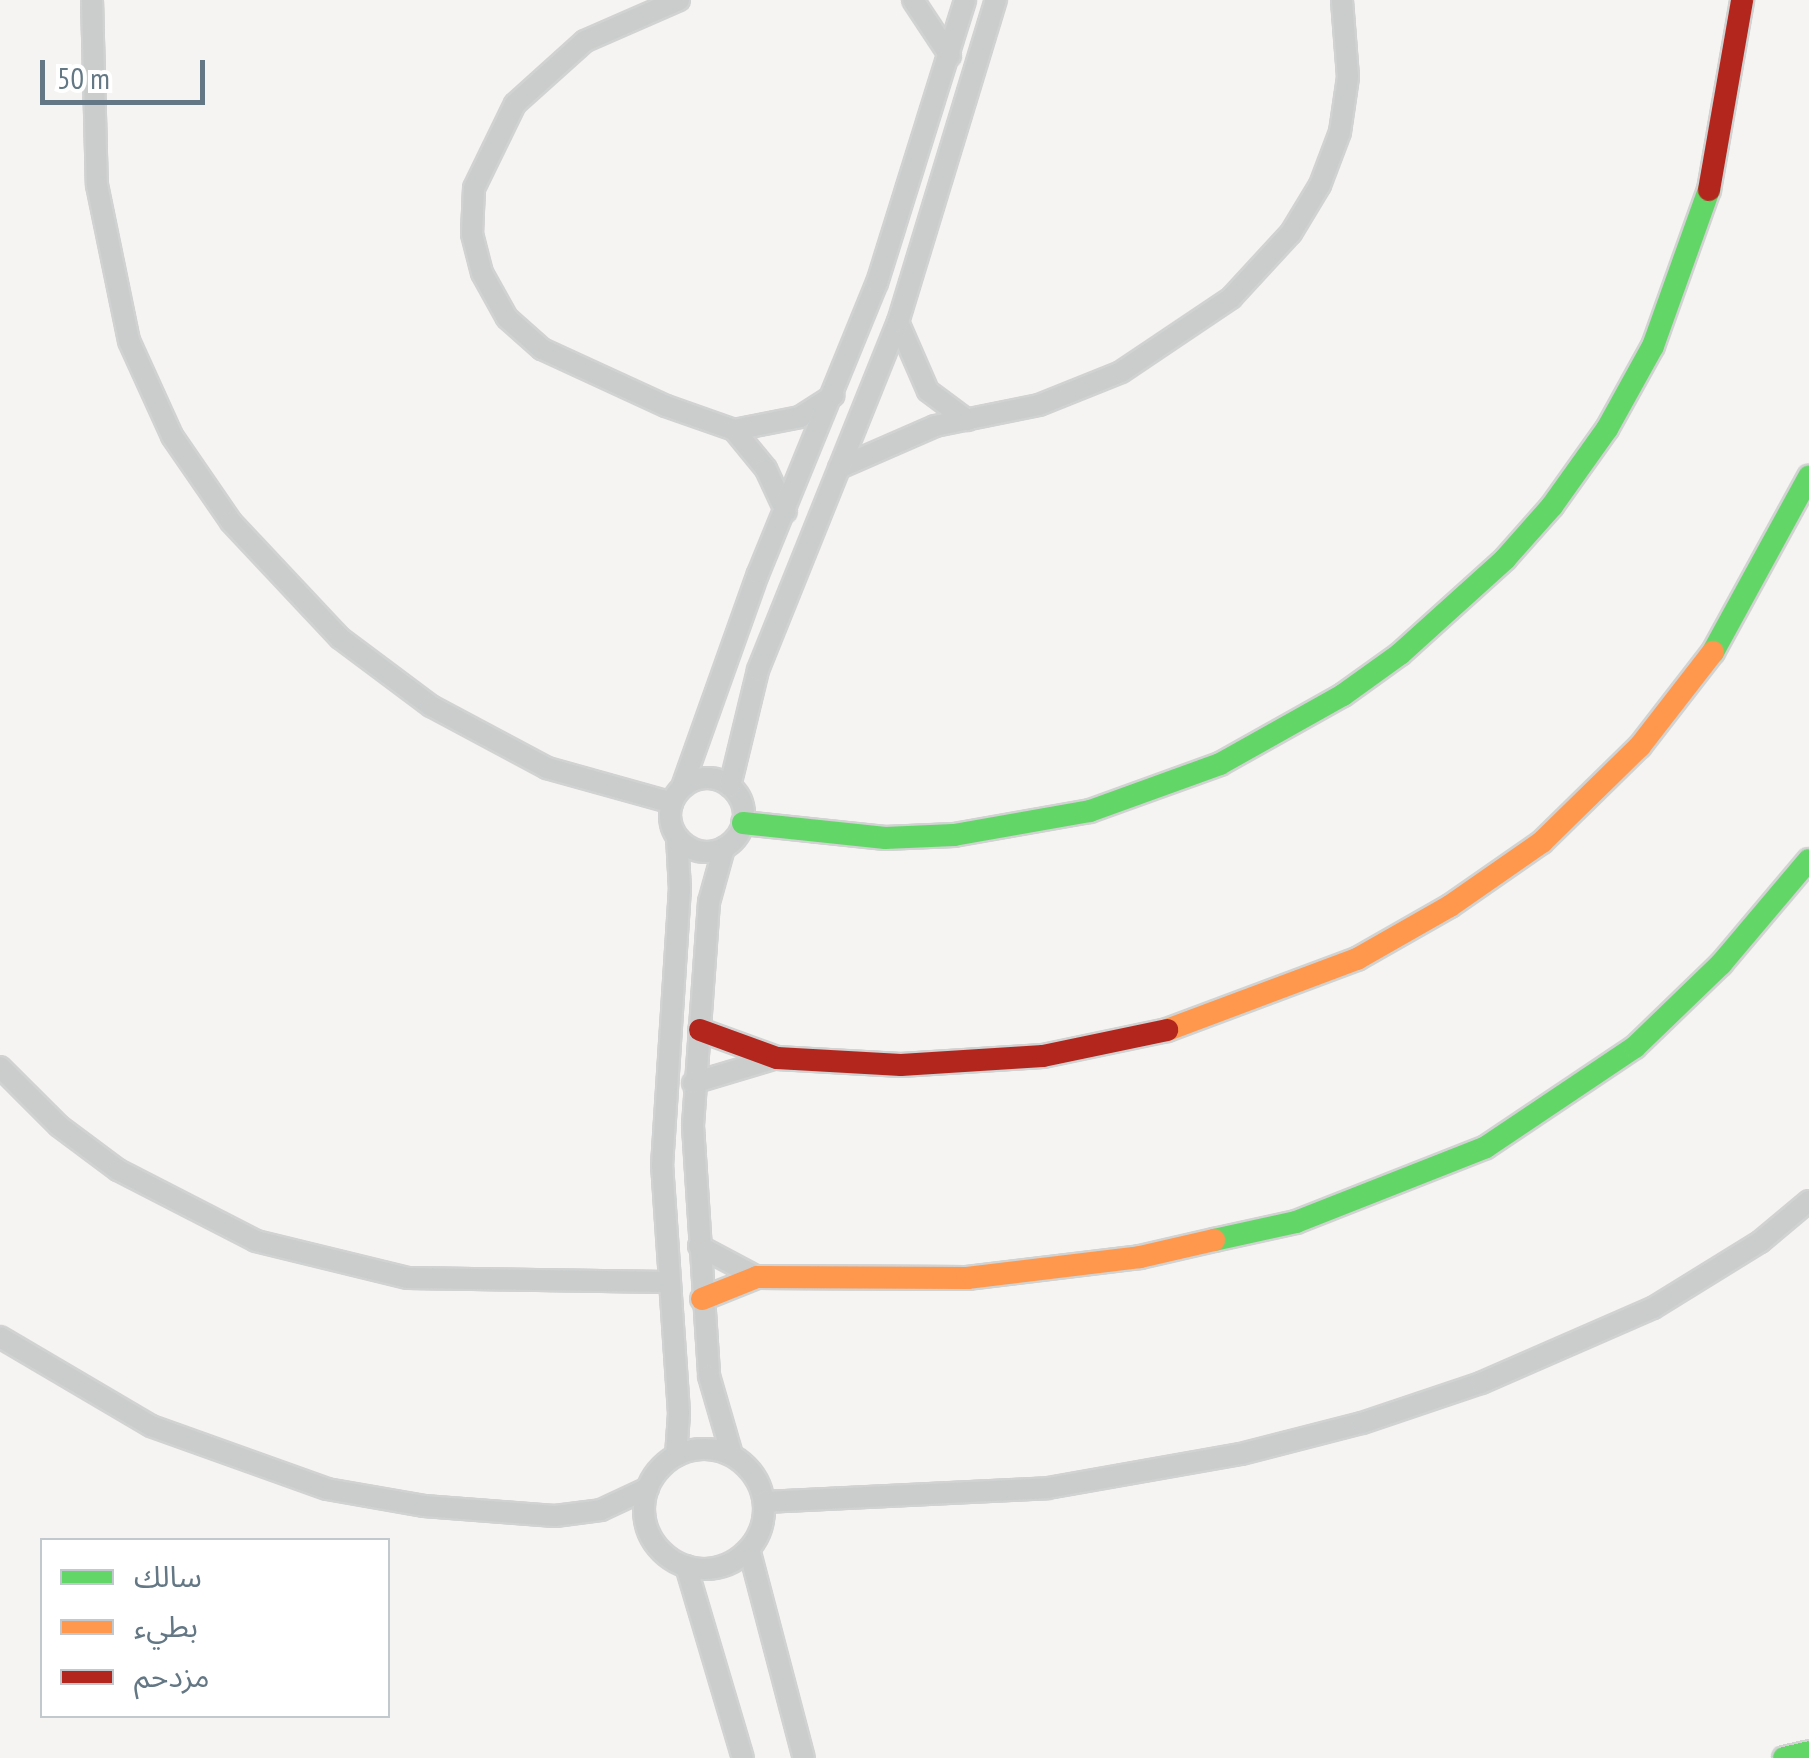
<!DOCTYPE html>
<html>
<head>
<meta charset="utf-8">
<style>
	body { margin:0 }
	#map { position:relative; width:1809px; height:1758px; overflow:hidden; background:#f5f4f2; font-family:"PT Sans Narrow","Noto Sans Arabic",sans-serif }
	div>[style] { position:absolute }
	.roads { filter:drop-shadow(2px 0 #d1d2d2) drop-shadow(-2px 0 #d1d2d2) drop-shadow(0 2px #d1d2d2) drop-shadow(0 -2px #d1d2d2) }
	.street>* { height:20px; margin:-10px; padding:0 10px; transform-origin:10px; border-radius:10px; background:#cbcdcd }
	.street>.ring { margin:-10px; padding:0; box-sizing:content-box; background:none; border:20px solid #cbcdcd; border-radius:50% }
	.fast>* { height:22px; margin:-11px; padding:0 11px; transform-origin:11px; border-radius:11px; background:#63d668 }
	.slow>* { height:22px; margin:-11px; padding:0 11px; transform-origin:11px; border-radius:11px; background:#ff974d }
	.jam>* { height:22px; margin:-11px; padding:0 11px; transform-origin:11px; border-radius:11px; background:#b3261e }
	span { translate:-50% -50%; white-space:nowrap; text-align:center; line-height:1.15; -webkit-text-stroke:10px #fff; paint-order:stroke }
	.legend { position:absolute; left:40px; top:1538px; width:350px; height:180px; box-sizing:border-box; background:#fff; border:2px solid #c1c9ce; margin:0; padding:12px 18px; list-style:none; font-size:30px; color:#637784 }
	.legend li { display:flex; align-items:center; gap:20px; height:50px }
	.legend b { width:50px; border:2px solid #c1c9ce }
	.scale { position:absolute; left:40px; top:60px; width:165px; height:45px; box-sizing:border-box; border:5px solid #637784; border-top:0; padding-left:12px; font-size:30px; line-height:35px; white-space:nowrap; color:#637784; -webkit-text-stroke:8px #fff; paint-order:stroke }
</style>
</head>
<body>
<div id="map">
	<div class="roads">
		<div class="street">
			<i style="left:92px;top:0;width:185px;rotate:88.5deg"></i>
			<i style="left:97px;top:185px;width:159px;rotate:78.4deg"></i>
			<i style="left:129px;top:341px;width:104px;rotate:65.6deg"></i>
			<i style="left:172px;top:436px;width:104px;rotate:55.5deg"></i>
			<i style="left:231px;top:522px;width:159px;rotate:46.8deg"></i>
			<i style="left:340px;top:638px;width:114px;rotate:36.8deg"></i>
			<i style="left:431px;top:706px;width:132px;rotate:28.1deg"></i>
			<i style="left:547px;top:768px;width:130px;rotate:15.6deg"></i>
			<i style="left:679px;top:0;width:103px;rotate:156.4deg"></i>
			<i style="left:585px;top:41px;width:94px;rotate:138deg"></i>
			<i style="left:515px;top:104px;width:93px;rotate:116deg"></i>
			<i style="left:474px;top:188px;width:46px;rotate:92.5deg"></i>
			<i style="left:472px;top:234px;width:40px;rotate:75.6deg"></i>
			<i style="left:482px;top:273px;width:51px;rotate:60.9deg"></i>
			<i style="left:507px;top:318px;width:47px;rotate:41.5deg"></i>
			<i style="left:542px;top:349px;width:136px;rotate:24.7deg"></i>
			<i style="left:666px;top:406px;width:72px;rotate:19.4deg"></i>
			<i style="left:734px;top:430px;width:67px;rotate:-11.1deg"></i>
			<i style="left:800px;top:417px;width:40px;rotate:-32.9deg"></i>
			<i style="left:913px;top:0;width:67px;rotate:56.5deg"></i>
			<i style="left:898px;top:322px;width:75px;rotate:66.5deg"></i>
			<i style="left:928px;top:391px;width:49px;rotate:36.6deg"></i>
			<i style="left:734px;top:430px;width:50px;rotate:50.6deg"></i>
			<i style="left:766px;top:469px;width:47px;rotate:65.1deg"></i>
			<i style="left:839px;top:468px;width:105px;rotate:-23.6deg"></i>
			<i style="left:935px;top:426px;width:106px;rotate:-11.4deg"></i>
			<i style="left:1039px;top:405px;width:88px;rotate:-21.9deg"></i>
			<i style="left:1121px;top:372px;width:133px;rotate:-33.9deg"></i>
			<i style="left:1231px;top:298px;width:88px;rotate:-47.3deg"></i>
			<i style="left:1291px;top:233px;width:56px;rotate:-58.9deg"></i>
			<i style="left:1320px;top:185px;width:57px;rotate:-69.3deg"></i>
			<i style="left:1340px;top:132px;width:56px;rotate:-81.7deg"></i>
			<i style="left:1348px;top:77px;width:77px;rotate:-94.5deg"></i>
			<i class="ring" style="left:670px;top:778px;width:54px;height:54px"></i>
			<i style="left:730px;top:786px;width:119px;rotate:-76.4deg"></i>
			<i style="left:758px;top:670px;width:375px;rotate:-68.1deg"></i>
			<i style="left:898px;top:322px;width:337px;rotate:-73.1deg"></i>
			<i style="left:682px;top:787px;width:226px;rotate:-70.4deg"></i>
			<i style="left:758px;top:574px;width:314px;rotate:-67.8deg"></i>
			<i style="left:877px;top:283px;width:296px;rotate:-72.7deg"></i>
			<i style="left:724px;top:848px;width:56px;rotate:105.5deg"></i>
			<i style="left:709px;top:902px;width:225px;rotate:94.1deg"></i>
			<i style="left:693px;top:1126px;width:251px;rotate:86.3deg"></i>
			<i style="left:709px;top:1376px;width:82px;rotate:73.8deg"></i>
			<i style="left:0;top:1067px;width:83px;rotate:45deg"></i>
			<i style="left:59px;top:1126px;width:74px;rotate:36.7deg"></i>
			<i style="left:118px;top:1170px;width:155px;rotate:27.2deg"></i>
			<i style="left:256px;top:1241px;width:156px;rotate:13.7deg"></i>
			<i style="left:408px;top:1278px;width:258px;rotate:0.9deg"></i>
			<i style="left:693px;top:1083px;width:88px;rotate:-16.6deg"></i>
			<i style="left:699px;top:1246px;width:66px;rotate:28.1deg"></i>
			<i style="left:0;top:1337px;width:175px;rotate:30.5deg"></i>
			<i style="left:151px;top:1426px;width:187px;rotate:19.7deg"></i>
			<i style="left:327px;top:1489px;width:98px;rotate:9.9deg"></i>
			<i style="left:424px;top:1506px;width:131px;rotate:4.4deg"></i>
			<i style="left:555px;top:1516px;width:46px;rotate:-7.4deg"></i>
			<i style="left:601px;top:1510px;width:52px;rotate:-25.1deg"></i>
			<i class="ring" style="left:644px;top:1449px;width:100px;height:100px"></i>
			<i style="left:676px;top:1456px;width:43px;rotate:-86deg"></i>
			<i style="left:679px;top:1413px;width:248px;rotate:-93.9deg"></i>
			<i style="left:662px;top:1166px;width:277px;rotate:-86.3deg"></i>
			<i style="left:680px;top:890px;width:53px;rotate:-93.2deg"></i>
			<i style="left:764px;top:1502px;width:284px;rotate:-2.8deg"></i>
			<i style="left:1048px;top:1488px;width:196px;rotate:-10deg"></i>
			<i style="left:1241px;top:1454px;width:125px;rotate:-14.4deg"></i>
			<i style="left:1362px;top:1423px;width:126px;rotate:-18.6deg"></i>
			<i style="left:1481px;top:1383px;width:188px;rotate:-23.6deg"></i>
			<i style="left:1653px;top:1308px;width:126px;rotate:-31.7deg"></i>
			<i style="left:1760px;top:1242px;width:64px;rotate:-39.9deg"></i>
			<i style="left:749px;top:1549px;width:216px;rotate:75.3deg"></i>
			<i style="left:686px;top:1566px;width:200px;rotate:73.5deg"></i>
		</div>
		<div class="fast">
			<i style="left:1713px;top:652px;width:200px;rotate:-61.3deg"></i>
			<i style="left:743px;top:823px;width:143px;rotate:6deg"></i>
			<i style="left:885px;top:838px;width:69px;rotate:-2.5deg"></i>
			<i style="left:954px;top:835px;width:138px;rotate:-10deg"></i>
			<i style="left:1090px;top:811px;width:138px;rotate:-19.9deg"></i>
			<i style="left:1220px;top:764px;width:141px;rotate:-29.3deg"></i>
			<i style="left:1343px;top:695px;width:70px;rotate:-35.7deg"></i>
			<i style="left:1400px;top:654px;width:142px;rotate:-42.1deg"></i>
			<i style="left:1505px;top:559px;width:71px;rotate:-48.4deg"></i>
			<i style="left:1552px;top:506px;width:95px;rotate:-54.5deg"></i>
			<i style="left:1607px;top:429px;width:95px;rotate:-61deg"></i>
			<i style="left:1653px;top:346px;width:166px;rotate:-70.3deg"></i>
			<i style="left:1214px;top:1240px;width:84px;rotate:-12.4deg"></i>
			<i style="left:1296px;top:1222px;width:204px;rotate:-21.5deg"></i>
			<i style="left:1486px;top:1147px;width:179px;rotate:-33.9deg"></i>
			<i style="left:1635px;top:1047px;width:120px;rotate:-44deg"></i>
			<i style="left:1721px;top:964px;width:136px;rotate:-49.8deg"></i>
			<i style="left:1784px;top:1758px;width:26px;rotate:-13deg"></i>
		</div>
		<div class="slow">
			<i style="left:1167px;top:1030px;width:203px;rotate:-20.5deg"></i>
			<i style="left:1357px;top:959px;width:107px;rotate:-29.7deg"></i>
			<i style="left:1450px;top:906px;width:112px;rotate:-34.8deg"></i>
			<i style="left:1542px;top:842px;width:137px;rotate:-44.4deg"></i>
			<i style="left:1640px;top:746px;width:119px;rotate:-52.2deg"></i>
			<i style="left:702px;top:1299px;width:59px;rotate:-21.8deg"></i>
			<i style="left:757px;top:1277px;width:210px;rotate:0.3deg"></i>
			<i style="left:967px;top:1278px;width:174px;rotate:-6.9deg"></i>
			<i style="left:1140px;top:1257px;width:76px;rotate:-12.9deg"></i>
		</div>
		<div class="jam">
			<i style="left:1709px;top:190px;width:193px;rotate:-80.1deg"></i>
			<i style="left:700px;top:1030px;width:82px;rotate:20deg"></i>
			<i style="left:777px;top:1058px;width:124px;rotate:3.2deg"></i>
			<i style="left:901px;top:1065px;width:142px;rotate:-3.6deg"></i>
			<i style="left:1043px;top:1056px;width:127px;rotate:-11.8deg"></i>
		</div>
	</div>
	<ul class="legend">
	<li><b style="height:12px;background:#63d668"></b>سالك</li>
	<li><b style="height:12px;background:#ff974d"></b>بطيء</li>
	<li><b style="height:12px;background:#b3261e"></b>مزدحم</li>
	</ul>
	<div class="scale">50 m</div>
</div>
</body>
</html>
